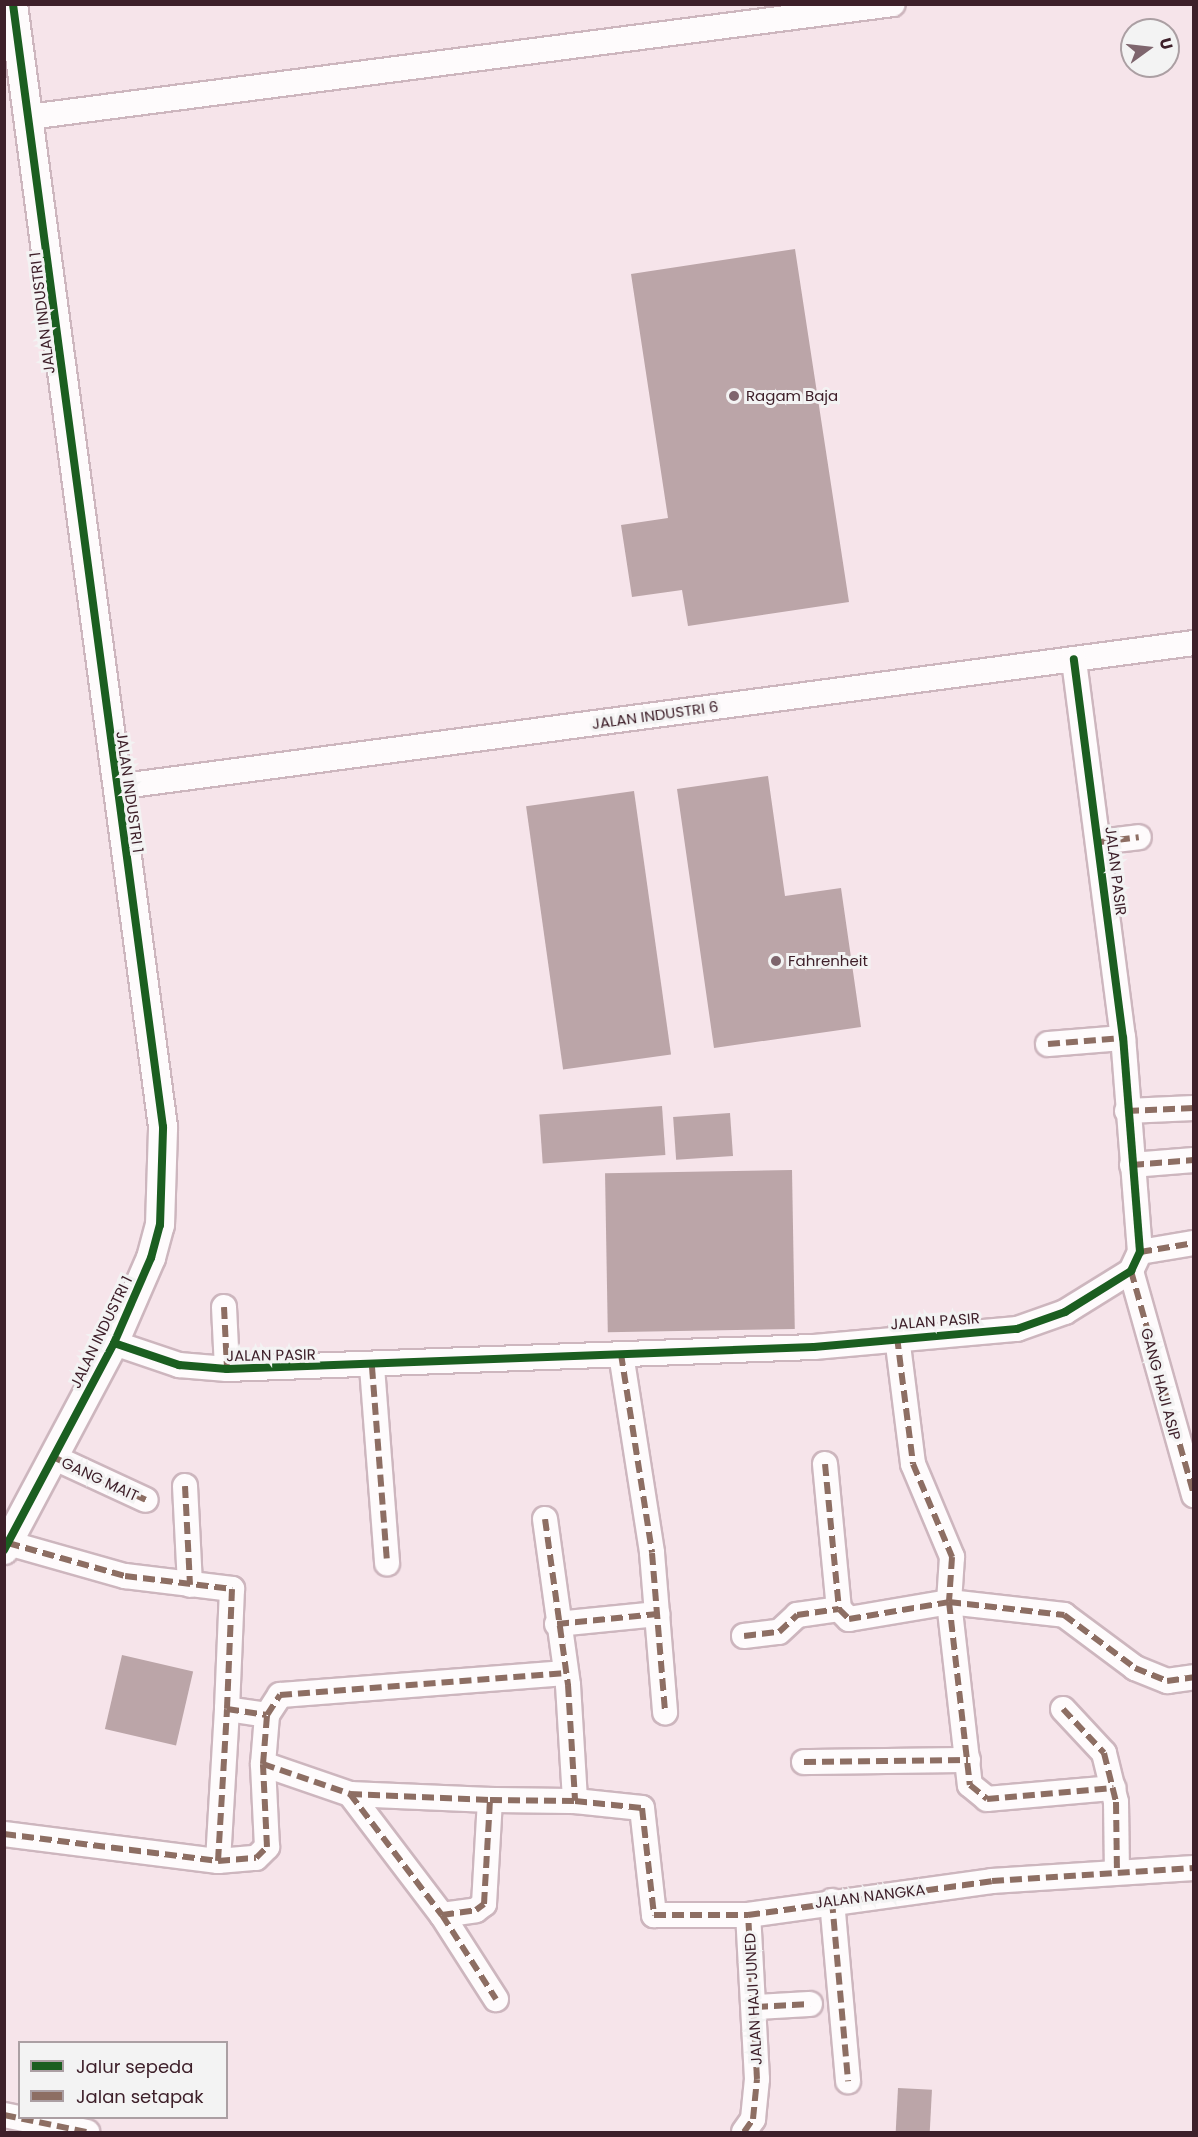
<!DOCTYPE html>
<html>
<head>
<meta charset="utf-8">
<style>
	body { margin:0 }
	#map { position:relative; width:1198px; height:2137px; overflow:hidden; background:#f6e4ea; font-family:Poppins,sans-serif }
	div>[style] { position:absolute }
	.building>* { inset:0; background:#bba5a8; transform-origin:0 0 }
	.roads { filter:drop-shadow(2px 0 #cdb6be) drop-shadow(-2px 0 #cdb6be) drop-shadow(0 2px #cdb6be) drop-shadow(0 -2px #cdb6be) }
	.minor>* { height:24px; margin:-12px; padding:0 12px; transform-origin:12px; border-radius:12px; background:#fefbfc }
	.tertiary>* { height:28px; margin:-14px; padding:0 14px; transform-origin:14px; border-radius:14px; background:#fefbfc }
	.quiet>* { height:6px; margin-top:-3px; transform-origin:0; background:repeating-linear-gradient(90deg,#8d6e63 0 12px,transparent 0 18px) }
	.cycleway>* { height:8px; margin:-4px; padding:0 4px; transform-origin:4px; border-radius:4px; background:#1b5e20 }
	.dots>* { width:16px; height:16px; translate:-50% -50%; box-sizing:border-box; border:3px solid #f3f3f3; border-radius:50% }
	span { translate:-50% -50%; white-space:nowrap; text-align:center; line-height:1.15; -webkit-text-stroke:6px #f3f3f3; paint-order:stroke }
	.street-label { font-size:15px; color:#3e202a }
	.poi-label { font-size:15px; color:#3e202a }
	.left { translate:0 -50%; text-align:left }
	.frame { position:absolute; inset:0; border:6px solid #3e202a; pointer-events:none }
	.legend { position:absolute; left:18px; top:2041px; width:210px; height:78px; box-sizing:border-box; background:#f3f3f3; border:2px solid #ab9fa3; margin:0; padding:8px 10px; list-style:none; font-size:18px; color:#3e202a }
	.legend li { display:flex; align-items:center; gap:12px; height:30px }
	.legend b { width:30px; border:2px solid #ab9fa3 }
	.north { position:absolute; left:1120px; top:18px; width:60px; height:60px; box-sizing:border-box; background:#f3f3f3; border:2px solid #ab9fa3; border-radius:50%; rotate:75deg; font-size:16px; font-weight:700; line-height:24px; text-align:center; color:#3e202a }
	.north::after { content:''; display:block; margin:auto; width:21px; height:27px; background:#7e656d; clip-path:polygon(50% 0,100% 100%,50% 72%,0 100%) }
</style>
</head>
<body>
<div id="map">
	<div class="building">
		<i style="clip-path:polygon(795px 249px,849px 602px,688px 626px,682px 590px,632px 597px,621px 525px,668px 518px,631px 274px)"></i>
		<i style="clip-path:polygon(768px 776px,785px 896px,841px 888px,861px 1027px,714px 1048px,677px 789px)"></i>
		<i style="left:634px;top:791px;width:266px;height:109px;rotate:82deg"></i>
		<i style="left:662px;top:1106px;width:49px;height:123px;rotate:86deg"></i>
		<i style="left:730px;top:1113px;width:43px;height:57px;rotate:86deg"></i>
		<i style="left:792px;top:1170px;width:159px;height:187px;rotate:89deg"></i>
		<i style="left:122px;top:1655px;width:73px;height:76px;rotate:13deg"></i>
		<i style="left:898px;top:2088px;width:34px;height:44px;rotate:3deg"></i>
	</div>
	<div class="roads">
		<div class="minor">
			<i style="left:29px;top:117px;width:871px;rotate:-7.45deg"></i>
			<i style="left:116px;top:787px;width:1088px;rotate:-7.61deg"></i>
			<i style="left:1100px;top:842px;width:39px;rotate:-7deg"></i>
			<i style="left:1048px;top:1044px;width:75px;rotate:-4.6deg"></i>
			<i style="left:1127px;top:1111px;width:67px;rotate:-2.6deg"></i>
			<i style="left:1132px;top:1165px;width:62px;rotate:-4.6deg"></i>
			<i style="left:1140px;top:1252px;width:55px;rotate:-9.5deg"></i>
			<i style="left:1131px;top:1271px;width:233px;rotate:74.3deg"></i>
			<i style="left:224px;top:1307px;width:62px;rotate:87.2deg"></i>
			<i style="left:897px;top:1337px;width:128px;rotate:82.8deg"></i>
			<i style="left:913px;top:1464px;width:101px;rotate:67.2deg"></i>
			<i style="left:952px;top:1557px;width:45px;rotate:93.8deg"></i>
			<i style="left:949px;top:1602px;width:184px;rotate:83.5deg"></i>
			<i style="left:970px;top:1785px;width:22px;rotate:39deg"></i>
			<i style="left:987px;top:1799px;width:127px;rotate:-5deg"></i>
			<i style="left:114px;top:1343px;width:69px;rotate:18.7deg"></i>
			<i style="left:179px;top:1365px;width:48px;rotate:4.8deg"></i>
			<i style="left:227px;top:1369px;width:587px;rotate:-2.15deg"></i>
			<i style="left:814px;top:1347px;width:204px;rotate:-5.1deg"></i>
			<i style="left:1017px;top:1329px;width:51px;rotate:-19.5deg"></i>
			<i style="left:1065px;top:1312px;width:78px;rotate:-31.8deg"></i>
			<i style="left:1131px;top:1271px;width:21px;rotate:-65deg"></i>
			<i style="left:1140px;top:1252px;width:215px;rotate:-94.5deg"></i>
			<i style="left:1123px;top:1038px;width:382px;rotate:-97.4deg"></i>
			<i style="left:621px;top:1354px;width:201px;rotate:81.1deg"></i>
			<i style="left:652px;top:1553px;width:160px;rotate:85.3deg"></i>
			<i style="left:372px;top:1367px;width:197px;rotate:85.6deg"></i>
			<i style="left:53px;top:1457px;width:102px;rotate:24.8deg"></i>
			<i style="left:825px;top:1464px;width:146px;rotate:84.5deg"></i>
			<i style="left:839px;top:1609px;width:14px;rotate:45deg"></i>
			<i style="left:849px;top:1619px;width:101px;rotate:-9.6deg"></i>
			<i style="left:949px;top:1602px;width:116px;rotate:6.4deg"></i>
			<i style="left:1064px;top:1615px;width:89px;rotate:36.7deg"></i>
			<i style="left:1135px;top:1668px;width:35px;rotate:22deg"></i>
			<i style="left:1167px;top:1681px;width:27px;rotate:-8deg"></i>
			<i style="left:185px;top:1486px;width:99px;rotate:87.1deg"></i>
			<i style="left:545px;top:1519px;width:168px;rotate:82.1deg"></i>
			<i style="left:568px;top:1685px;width:116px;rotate:86.5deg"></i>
			<i style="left:575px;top:1801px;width:67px;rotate:6deg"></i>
			<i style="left:642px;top:1808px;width:108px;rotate:83.6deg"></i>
			<i style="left:654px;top:1915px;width:94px"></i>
			<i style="left:748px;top:1915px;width:246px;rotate:-7.9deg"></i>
			<i style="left:992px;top:1881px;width:202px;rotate:-3.7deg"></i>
			<i style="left:8px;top:1543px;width:122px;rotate:15.8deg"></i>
			<i style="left:125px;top:1576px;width:108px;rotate:6.9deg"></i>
			<i style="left:232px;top:1589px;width:120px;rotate:92.4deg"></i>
			<i style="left:227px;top:1709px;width:40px;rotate:8.5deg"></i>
			<i style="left:557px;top:1624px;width:101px;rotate:-5.7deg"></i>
			<i style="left:744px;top:1636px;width:35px;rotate:-7deg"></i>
			<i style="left:779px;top:1632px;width:25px;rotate:-43deg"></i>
			<i style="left:797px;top:1615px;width:42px;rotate:-8.1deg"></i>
			<i style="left:1063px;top:1709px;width:60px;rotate:47deg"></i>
			<i style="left:1104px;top:1753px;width:50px;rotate:76.2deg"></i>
			<i style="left:1116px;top:1802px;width:70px;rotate:89.2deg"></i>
			<i style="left:804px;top:1762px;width:164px;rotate:-0.7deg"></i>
			<i style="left:263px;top:1764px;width:92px;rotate:19deg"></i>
			<i style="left:350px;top:1794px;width:152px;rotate:52.8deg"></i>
			<i style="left:442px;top:1915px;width:100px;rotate:57.3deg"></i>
			<i style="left:350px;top:1794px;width:140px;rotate:2.5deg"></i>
			<i style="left:4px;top:1834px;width:216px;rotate:7.2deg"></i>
			<i style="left:218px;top:1861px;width:38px;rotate:-5deg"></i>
			<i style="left:256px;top:1858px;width:16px;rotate:-45deg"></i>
			<i style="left:267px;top:1847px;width:83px;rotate:-92.8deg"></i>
			<i style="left:263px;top:1764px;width:49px;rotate:-85.3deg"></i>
			<i style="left:267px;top:1715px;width:24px;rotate:-57deg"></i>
			<i style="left:280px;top:1695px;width:284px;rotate:-4.4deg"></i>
			<i style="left:218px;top:1861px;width:152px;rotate:-86.6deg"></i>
			<i style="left:832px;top:1901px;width:181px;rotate:84.9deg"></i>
			<i style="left:442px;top:1915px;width:34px;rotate:-8deg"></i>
			<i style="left:476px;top:1910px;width:10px;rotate:-37deg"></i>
			<i style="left:484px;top:1904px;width:104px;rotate:-86.7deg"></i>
			<i style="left:490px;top:1800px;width:85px;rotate:0.7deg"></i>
			<i style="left:756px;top:2007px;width:54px;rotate:-3.2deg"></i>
			<i style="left:4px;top:2115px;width:85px;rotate:11.6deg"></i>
			<i style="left:744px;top:2132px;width:16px;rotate:-55deg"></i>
			<i style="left:753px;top:2119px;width:40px;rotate:-84.3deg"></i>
			<i style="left:757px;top:2079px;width:164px;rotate:-93.1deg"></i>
		</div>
		<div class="tertiary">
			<i style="left:4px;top:1550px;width:234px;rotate:-62deg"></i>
			<i style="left:114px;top:1343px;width:93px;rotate:-66.5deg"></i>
			<i style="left:151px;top:1258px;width:34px;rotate:-75deg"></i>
			<i style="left:160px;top:1225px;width:98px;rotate:-88.2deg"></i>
			<i style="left:163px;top:1127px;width:1133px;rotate:-97.61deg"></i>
		</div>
	</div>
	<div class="quiet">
		<i style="left:1100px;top:842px;width:39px;rotate:-7deg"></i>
		<i style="left:1048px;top:1044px;width:75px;rotate:-4.6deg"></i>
		<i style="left:1127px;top:1111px;width:67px;rotate:-2.6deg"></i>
		<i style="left:1132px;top:1165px;width:62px;rotate:-4.6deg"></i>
		<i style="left:1140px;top:1252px;width:55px;rotate:-9.5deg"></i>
		<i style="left:1131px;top:1271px;width:233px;rotate:74.3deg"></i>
		<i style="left:224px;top:1307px;width:62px;rotate:87.2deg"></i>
		<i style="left:897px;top:1337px;width:128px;rotate:82.8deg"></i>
		<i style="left:913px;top:1464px;width:101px;rotate:67.2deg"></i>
		<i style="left:952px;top:1557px;width:45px;rotate:93.8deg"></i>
		<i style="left:949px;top:1602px;width:184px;rotate:83.5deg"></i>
		<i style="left:970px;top:1785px;width:22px;rotate:39deg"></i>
		<i style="left:987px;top:1799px;width:127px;rotate:-5deg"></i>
		<i style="left:621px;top:1354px;width:201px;rotate:81.1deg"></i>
		<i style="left:652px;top:1553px;width:160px;rotate:85.3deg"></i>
		<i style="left:372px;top:1367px;width:197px;rotate:85.6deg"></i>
		<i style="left:53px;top:1457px;width:102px;rotate:24.8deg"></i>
		<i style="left:825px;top:1464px;width:146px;rotate:84.5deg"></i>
		<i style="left:839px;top:1609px;width:14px;rotate:45deg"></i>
		<i style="left:849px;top:1619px;width:101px;rotate:-9.6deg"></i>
		<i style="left:949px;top:1602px;width:116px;rotate:6.4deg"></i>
		<i style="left:1064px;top:1615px;width:89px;rotate:36.7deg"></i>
		<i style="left:1135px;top:1668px;width:35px;rotate:22deg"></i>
		<i style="left:1167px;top:1681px;width:27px;rotate:-8deg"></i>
		<i style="left:185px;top:1486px;width:99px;rotate:87.1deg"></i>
		<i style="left:545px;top:1519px;width:168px;rotate:82.1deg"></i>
		<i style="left:568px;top:1685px;width:116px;rotate:86.5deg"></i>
		<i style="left:575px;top:1801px;width:67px;rotate:6deg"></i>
		<i style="left:642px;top:1808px;width:108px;rotate:83.6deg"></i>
		<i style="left:654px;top:1915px;width:94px"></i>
		<i style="left:748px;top:1915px;width:246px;rotate:-7.9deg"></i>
		<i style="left:992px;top:1881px;width:202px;rotate:-3.7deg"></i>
		<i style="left:8px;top:1543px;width:122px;rotate:15.8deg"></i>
		<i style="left:125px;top:1576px;width:108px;rotate:6.9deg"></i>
		<i style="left:232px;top:1589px;width:120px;rotate:92.4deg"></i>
		<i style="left:227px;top:1709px;width:40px;rotate:8.5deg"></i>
		<i style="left:557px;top:1624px;width:101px;rotate:-5.7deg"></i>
		<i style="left:744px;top:1636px;width:35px;rotate:-7deg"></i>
		<i style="left:779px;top:1632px;width:25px;rotate:-43deg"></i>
		<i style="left:797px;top:1615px;width:42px;rotate:-8.1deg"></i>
		<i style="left:1063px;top:1709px;width:60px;rotate:47deg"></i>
		<i style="left:1104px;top:1753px;width:50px;rotate:76.2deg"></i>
		<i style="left:1116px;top:1802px;width:70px;rotate:89.2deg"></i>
		<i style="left:804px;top:1762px;width:164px;rotate:-0.7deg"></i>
		<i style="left:263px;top:1764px;width:92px;rotate:19deg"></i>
		<i style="left:350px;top:1794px;width:152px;rotate:52.8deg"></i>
		<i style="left:442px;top:1915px;width:100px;rotate:57.3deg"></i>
		<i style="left:350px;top:1794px;width:140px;rotate:2.5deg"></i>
		<i style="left:4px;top:1834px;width:216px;rotate:7.2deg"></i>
		<i style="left:218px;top:1861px;width:38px;rotate:-5deg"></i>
		<i style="left:256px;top:1858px;width:16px;rotate:-45deg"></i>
		<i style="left:267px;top:1847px;width:83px;rotate:-92.8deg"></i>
		<i style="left:263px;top:1764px;width:49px;rotate:-85.3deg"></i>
		<i style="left:267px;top:1715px;width:24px;rotate:-57deg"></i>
		<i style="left:280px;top:1695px;width:284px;rotate:-4.4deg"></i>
		<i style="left:218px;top:1861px;width:152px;rotate:-86.6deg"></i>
		<i style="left:832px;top:1901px;width:181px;rotate:84.9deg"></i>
		<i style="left:442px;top:1915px;width:34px;rotate:-8deg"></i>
		<i style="left:476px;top:1910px;width:10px;rotate:-37deg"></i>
		<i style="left:484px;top:1904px;width:104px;rotate:-86.7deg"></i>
		<i style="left:490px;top:1800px;width:85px;rotate:0.7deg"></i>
		<i style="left:756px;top:2007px;width:54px;rotate:-3.2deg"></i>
		<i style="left:4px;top:2115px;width:85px;rotate:11.6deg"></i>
		<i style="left:744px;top:2132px;width:16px;rotate:-55deg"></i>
		<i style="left:753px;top:2119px;width:40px;rotate:-84.3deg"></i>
		<i style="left:757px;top:2079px;width:164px;rotate:-93.1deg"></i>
	</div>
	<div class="cycleway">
		<i style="left:114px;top:1343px;width:69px;rotate:18.7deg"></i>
		<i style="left:179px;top:1365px;width:48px;rotate:4.8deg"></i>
		<i style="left:227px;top:1369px;width:587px;rotate:-2.15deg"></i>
		<i style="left:814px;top:1347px;width:204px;rotate:-5.1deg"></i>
		<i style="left:1017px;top:1329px;width:51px;rotate:-19.5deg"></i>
		<i style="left:1065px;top:1312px;width:78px;rotate:-31.8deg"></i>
		<i style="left:1131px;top:1271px;width:21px;rotate:-65deg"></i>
		<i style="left:1140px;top:1252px;width:215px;rotate:-94.5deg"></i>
		<i style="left:1123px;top:1038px;width:382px;rotate:-97.4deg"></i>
		<i style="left:4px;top:1550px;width:234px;rotate:-62deg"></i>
		<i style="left:114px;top:1343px;width:93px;rotate:-66.5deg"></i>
		<i style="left:151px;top:1258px;width:34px;rotate:-75deg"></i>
		<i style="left:160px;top:1225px;width:98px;rotate:-88.2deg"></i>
		<i style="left:163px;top:1127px;width:1133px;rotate:-97.61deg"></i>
	</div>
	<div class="dots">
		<i style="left:734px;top:396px;background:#7e656d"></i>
		<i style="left:776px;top:961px;background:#7e656d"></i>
	</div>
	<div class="street-label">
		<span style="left:42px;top:313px;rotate:-97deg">JALAN INDUSTRI 1</span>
		<span style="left:655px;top:715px;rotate:-8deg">JALAN INDUSTRI 6</span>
		<span style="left:130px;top:792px;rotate:82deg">JALAN INDUSTRI 1</span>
		<span style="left:1116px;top:871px;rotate:83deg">JALAN PASIR</span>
		<span style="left:935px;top:1321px;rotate:-4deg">JALAN PASIR</span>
		<span style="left:101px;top:1332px;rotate:-64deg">JALAN INDUSTRI 1</span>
		<span style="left:271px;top:1355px;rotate:-1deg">JALAN PASIR</span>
		<span style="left:1161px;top:1384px;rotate:75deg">GANG HAJI ASIP</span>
		<span style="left:100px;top:1479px;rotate:25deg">GANG MAIT</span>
		<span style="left:870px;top:1896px;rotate:-7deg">JALAN NANGKA</span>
		<span style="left:753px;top:1999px;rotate:-93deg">JALAN HAJI JUNED</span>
	</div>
	<div class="poi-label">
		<span class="left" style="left:746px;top:396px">Ragam Baja</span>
		<span class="left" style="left:788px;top:961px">Fahrenheit</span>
	</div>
	<div class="frame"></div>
	<ul class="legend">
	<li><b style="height:8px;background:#1b5e20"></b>Jalur sepeda</li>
	<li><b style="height:8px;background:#8d6e63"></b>Jalan setapak</li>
	</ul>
	<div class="north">U</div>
</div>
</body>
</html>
